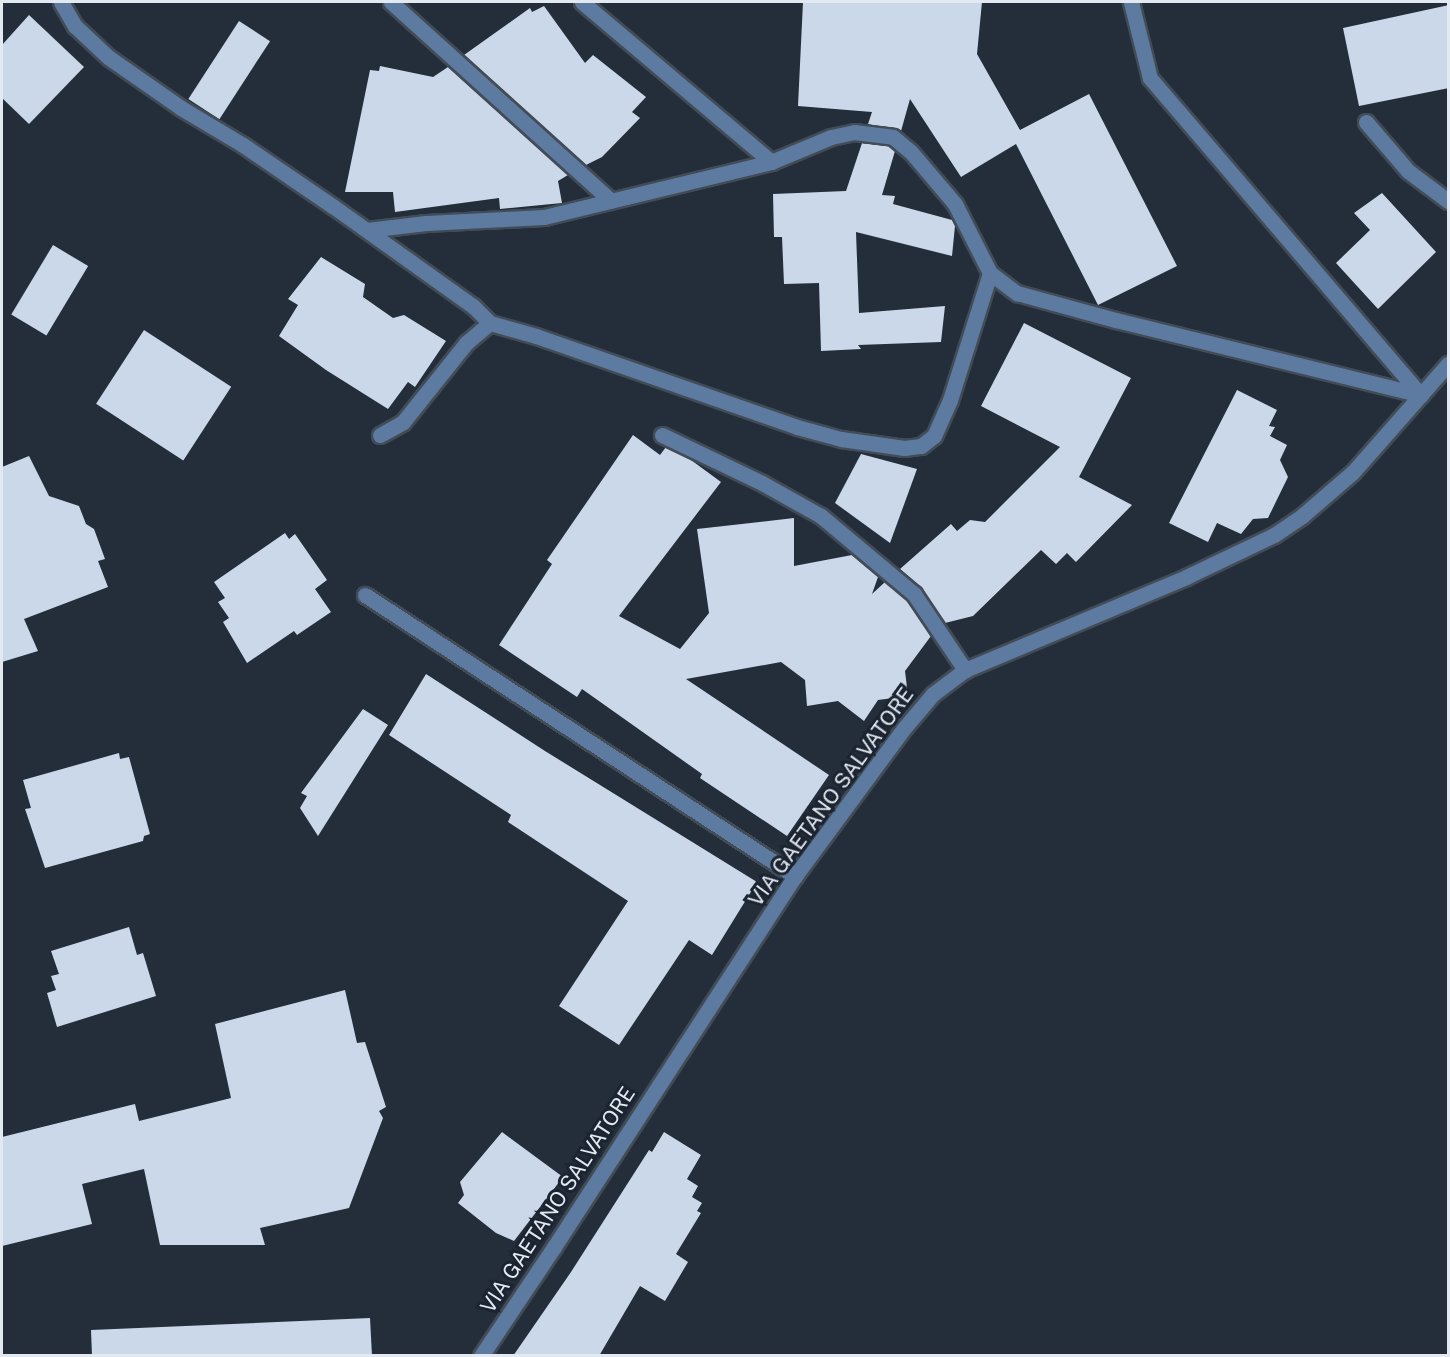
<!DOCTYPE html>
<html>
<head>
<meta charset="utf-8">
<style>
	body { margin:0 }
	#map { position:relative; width:1450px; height:1357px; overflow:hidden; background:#242e3a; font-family:"Public Sans",sans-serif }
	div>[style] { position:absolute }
	.building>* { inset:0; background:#cbd8e9; transform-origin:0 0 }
	.roads { filter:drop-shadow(2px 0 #424c57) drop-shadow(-2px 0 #424c57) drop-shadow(0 2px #424c57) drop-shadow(0 -2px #424c57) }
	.minor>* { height:15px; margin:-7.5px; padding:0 7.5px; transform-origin:7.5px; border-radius:7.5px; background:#5d7ba1 }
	span { translate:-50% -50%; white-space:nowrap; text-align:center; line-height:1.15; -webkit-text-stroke:6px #1b2430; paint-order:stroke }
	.street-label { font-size:21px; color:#e2e9f1 }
	.frame { position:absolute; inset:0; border:3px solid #e2e9f1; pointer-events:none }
</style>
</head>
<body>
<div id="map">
	<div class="building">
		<i style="clip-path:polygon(803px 2px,982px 2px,977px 54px,1020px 130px,1089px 94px,1177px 266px,1098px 305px,1016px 144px,961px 177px,910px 99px,901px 131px,868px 124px,872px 112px,798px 106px)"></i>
		<i style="clip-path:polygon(1449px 5px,1449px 88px,1359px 106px,1343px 28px)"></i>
		<i style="clip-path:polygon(544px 6px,585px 63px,593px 55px,646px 97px,632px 112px,640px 118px,602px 157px,586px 165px,464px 55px,530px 8px,532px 12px)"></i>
		<i style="clip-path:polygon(29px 15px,84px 67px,29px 124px,2px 98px,2px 45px)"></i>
		<i style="left:239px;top:21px;width:37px;height:93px;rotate:33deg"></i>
		<i style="clip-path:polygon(380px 66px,433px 77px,448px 67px,568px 175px,558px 181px,562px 203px,500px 209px,499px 198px,395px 212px,393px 192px,345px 192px,370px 70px,379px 71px)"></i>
		<i style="clip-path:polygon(862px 143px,889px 146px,895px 151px,882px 195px,895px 196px,893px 204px,952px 220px,955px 226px,952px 256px,856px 232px,859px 313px,945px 306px,941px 342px,858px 345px,861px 349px,821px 351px,819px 283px,784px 284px,782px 237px,774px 237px,773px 194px,846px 191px)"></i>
		<i style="clip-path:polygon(1382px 193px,1436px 252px,1378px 309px,1336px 263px,1370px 230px,1354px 213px)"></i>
		<i style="left:53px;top:245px;width:41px;height:81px;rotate:31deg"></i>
		<i style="clip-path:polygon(321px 257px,365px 284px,363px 297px,393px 318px,404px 315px,446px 341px,415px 387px,408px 382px,388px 409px,326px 370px,279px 336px,298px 305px,288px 299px)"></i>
		<i style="clip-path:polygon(1024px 323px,1131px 378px,1079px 477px,1132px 505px,1076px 562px,1067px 553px,1056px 564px,1041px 550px,973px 616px,945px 623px,922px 588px,900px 569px,951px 524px,957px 531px,970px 520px,985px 522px,1060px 447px,981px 406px)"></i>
		<i style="left:144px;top:330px;width:104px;height:88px;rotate:33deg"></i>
		<i style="clip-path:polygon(1237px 390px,1277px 410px,1269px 426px,1275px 427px,1270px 436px,1287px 445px,1280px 460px,1288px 477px,1268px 518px,1253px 519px,1241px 534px,1217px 523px,1208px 542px,1169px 523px)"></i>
		<i style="clip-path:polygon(633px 435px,660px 455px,666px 447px,691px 460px,721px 482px,619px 616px,680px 649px,709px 613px,697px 529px,794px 518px,794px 566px,852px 555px,878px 577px,872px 594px,885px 582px,907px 601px,931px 636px,905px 671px,908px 696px,878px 700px,864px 721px,838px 701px,807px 706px,805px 680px,781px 662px,686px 679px,829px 775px,787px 836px,700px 778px,702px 774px,582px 689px,577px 697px,499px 645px,552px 564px,547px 560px)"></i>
		<i style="clip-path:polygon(861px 454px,917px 469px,890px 543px,835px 503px)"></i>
		<i style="clip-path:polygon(29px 456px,49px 496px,79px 506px,86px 524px,94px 529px,105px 559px,98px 561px,108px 587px,24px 619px,38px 651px,2px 662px,2px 467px)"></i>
		<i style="clip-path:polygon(285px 533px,289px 539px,295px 534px,327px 580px,315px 589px,331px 612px,297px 635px,294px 631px,247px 663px,223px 622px,229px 618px,218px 602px,225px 598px,214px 582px)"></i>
		<i style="clip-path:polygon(426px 674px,545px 751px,757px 882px,712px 955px,689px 940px,619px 1045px,559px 1006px,628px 901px,508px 822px,511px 815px,389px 735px)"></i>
		<i style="clip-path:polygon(363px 709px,388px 725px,318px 836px,300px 808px,307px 796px,301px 793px)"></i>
		<i style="clip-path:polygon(119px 753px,120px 759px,129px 757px,150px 834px,144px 836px,143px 841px,45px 868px,25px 809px,31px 808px,23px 780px)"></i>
		<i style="clip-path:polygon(129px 927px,137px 955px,143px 953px,156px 996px,57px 1027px,47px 993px,56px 990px,51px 976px,59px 974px,51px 951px)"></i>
		<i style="clip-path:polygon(345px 990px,357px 1043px,365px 1042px,386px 1107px,379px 1111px,383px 1118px,349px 1208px,260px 1228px,265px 1245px,160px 1245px,144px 1169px,82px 1184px,92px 1224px,2px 1246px,2px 1137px,135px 1104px,139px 1121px,231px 1098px,215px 1024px)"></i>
		<i style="clip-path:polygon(502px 1132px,563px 1177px,514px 1241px,496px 1233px,458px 1203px,464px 1195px,460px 1182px)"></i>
		<i style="clip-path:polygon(664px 1132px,701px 1155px,687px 1179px,698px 1186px,692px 1197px,702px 1203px,697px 1211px,701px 1213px,676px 1254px,688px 1262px,665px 1301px,640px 1286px,599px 1356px,513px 1356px,571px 1272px,649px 1150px,652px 1152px)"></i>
		<i style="clip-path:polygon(370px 1318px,372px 1356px,92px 1356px,91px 1330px)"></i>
	</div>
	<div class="roads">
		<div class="minor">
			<i style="left:61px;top:2px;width:28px;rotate:60deg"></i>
			<i style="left:75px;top:26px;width:45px;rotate:43.2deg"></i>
			<i style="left:108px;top:57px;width:89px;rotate:34.9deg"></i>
			<i style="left:181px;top:108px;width:72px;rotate:30.8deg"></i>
			<i style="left:243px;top:145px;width:110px;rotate:34.3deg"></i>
			<i style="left:334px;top:207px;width:171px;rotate:35.5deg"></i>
			<i style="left:473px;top:306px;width:24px;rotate:45deg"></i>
			<i style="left:391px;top:2px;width:294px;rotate:42.1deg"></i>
			<i style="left:582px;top:2px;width:248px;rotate:40.2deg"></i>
			<i style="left:1131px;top:2px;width:78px;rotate:76deg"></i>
			<i style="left:1150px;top:78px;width:417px;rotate:49.5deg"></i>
			<i style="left:1366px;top:122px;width:65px;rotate:49.4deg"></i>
			<i style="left:1408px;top:171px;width:50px;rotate:36.9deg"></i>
			<i style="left:367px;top:230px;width:59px;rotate:-6.8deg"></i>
			<i style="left:426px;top:223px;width:118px;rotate:-2.9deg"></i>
			<i style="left:544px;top:217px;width:234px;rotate:-13.6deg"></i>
			<i style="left:771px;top:162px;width:65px;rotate:-22.6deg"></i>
			<i style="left:831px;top:137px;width:24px;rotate:-12deg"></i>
			<i style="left:854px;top:132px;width:39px;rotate:7deg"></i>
			<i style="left:893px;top:137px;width:23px;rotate:40deg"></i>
			<i style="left:911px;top:152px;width:68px;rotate:49.8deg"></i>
			<i style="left:955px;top:204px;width:77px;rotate:63.1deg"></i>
			<i style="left:990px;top:273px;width:34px;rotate:37deg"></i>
			<i style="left:1017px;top:293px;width:103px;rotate:15.3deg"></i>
			<i style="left:1116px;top:320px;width:314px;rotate:13.8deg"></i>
			<i style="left:380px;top:435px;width:26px;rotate:-29deg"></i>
			<i style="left:403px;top:422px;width:101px;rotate:-51.4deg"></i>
			<i style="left:466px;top:343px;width:31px;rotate:-40deg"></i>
			<i style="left:490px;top:323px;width:48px;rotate:15.8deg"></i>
			<i style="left:536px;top:336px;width:276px;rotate:19.2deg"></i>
			<i style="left:797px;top:427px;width:46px;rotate:15.3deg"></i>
			<i style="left:841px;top:439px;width:64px;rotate:8.1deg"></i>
			<i style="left:904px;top:448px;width:17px;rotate:-7deg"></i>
			<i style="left:921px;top:446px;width:16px;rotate:-38deg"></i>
			<i style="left:934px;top:436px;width:39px;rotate:-66deg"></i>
			<i style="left:950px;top:400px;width:133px;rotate:-72.5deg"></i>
			<i style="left:662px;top:435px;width:111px;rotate:25.6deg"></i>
			<i style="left:762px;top:483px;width:68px;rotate:29.2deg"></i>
			<i style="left:821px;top:516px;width:121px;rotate:40deg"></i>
			<i style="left:914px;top:594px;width:92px;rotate:56.1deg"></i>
			<i style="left:365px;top:595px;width:514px;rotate:33.16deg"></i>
			<i style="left:481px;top:1356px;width:131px;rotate:-56.2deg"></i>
			<i style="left:554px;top:1247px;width:442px;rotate:-57deg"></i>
			<i style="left:795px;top:876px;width:185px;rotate:-53.6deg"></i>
			<i style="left:905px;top:727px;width:43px;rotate:-49.7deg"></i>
			<i style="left:933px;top:694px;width:40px;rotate:-37deg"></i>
			<i style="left:965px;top:670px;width:240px;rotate:-22.8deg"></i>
			<i style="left:1186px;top:577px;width:98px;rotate:-25.5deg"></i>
			<i style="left:1274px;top:535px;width:34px;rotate:-34deg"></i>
			<i style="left:1302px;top:516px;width:67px;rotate:-40.8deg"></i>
			<i style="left:1353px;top:472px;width:144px;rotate:-48.7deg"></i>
		</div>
	</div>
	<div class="street-label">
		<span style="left:831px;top:797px;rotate:-54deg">VIA GAETANO SALVATORE</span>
		<span style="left:558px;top:1200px;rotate:-57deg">VIA GAETANO SALVATORE</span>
	</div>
	<div class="frame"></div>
</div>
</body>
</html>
